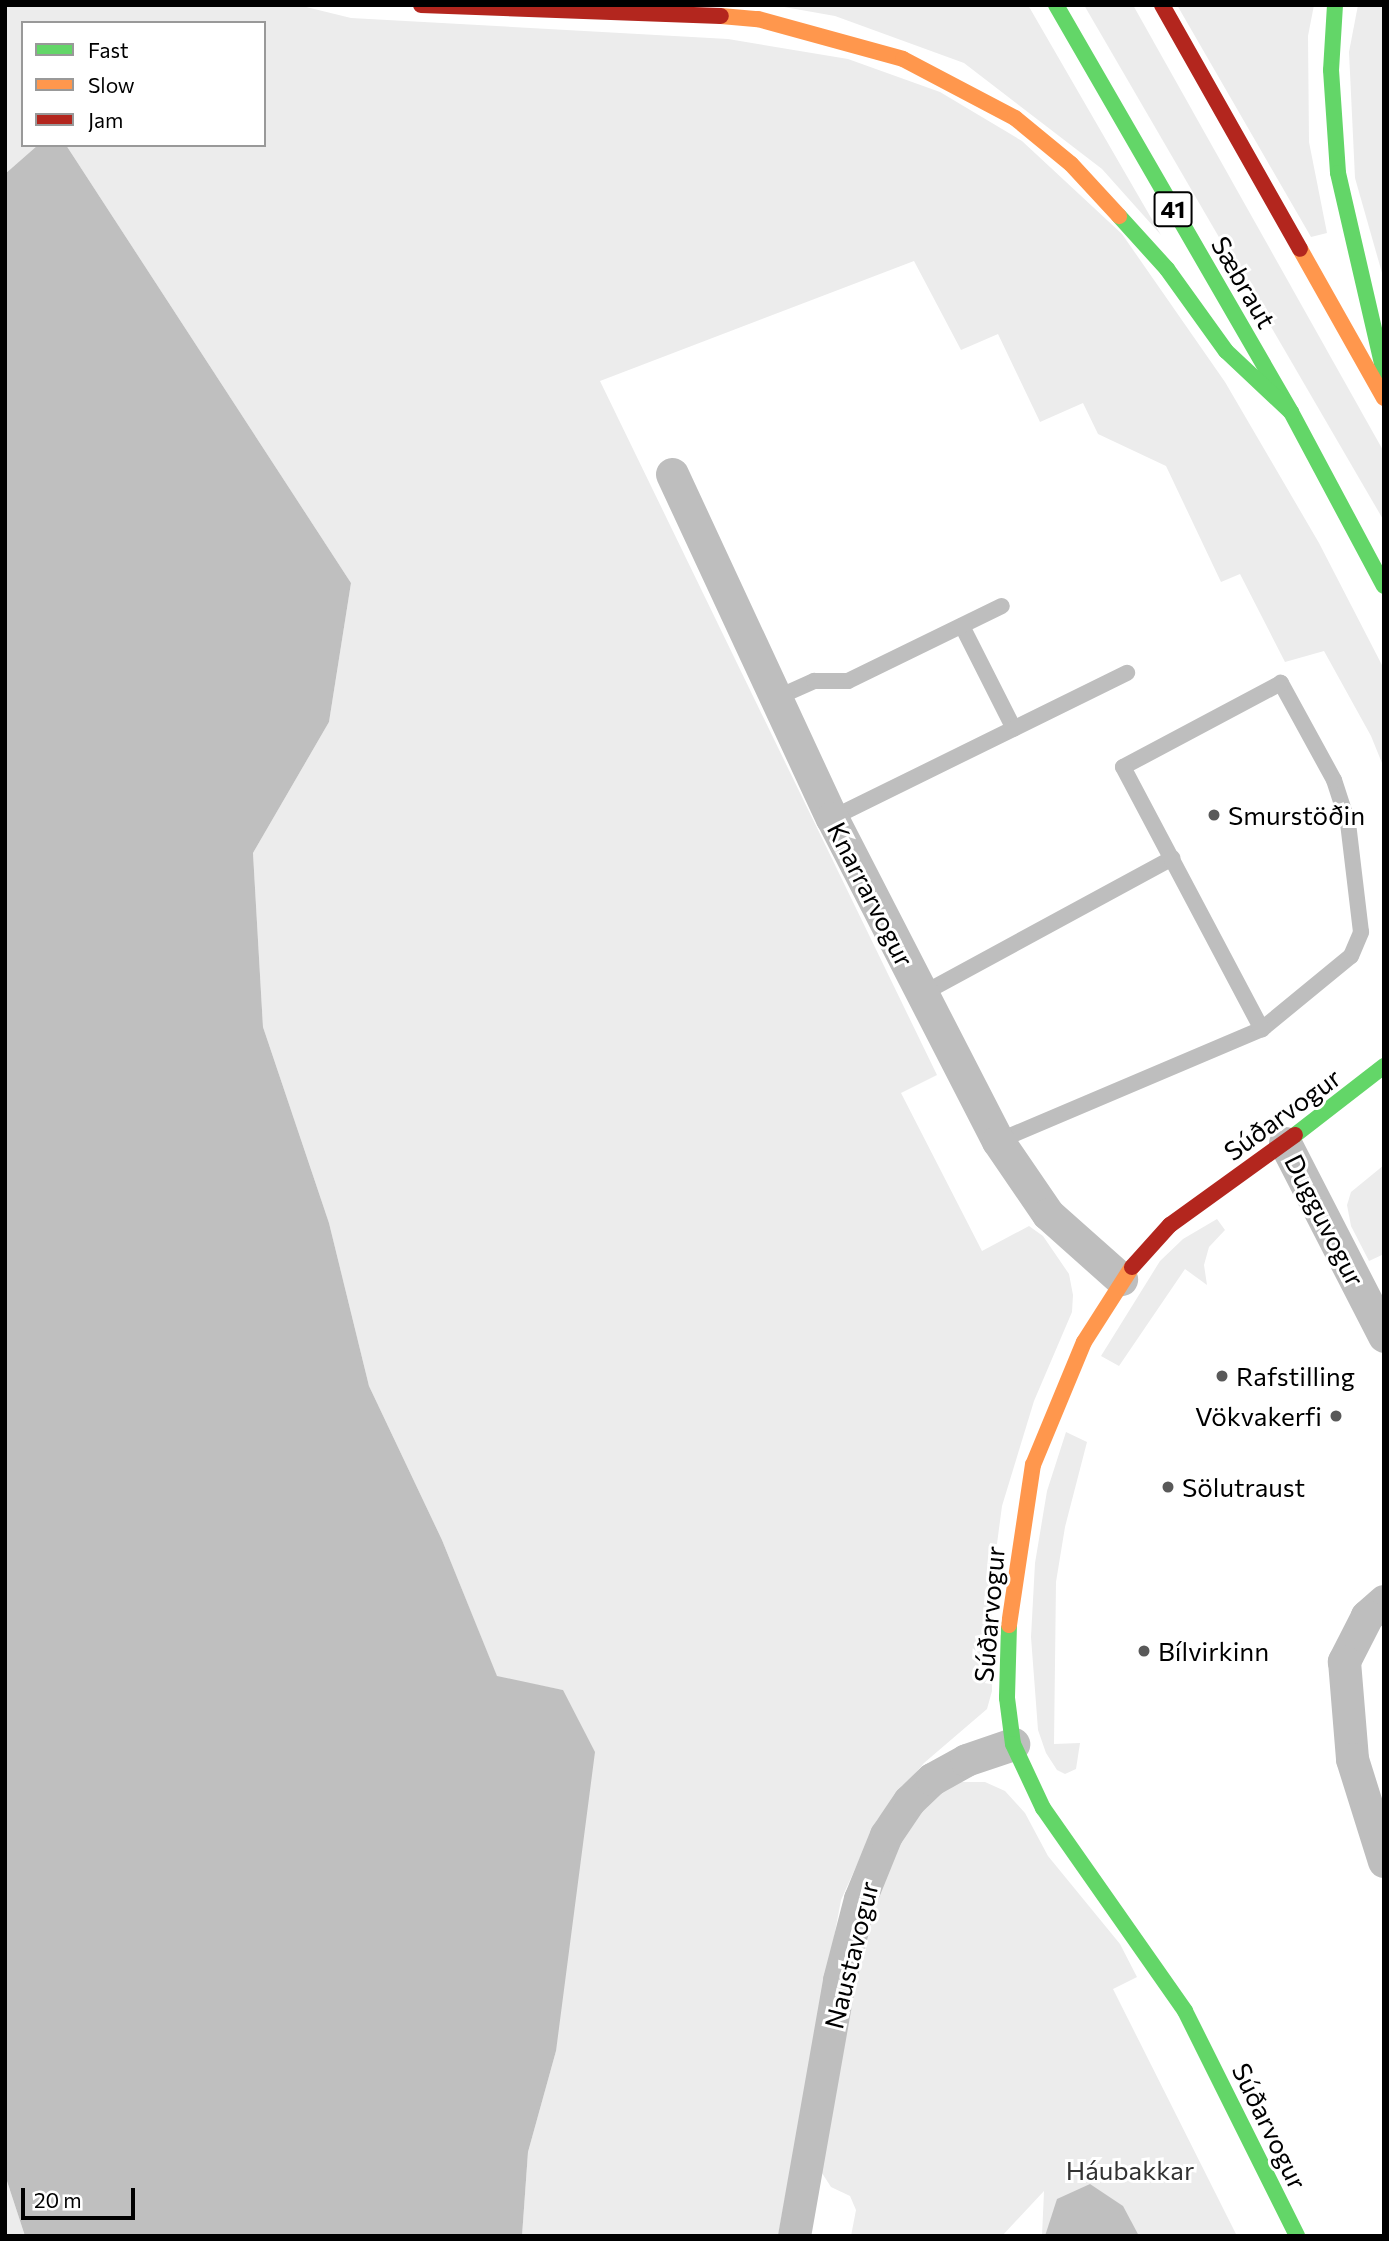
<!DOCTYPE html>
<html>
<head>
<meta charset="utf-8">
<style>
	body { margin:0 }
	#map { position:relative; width:1389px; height:2241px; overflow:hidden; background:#fff; font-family:Commissioner,sans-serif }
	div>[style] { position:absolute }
	.green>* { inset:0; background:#ececec }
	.water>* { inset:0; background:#bfbfbf }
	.lane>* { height:16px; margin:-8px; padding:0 8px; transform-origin:8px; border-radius:8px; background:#bebebe }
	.street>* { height:33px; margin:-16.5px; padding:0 16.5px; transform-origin:16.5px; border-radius:16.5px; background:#bebebe }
	.fast>* { height:16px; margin:-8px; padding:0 8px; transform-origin:8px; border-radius:8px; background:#63d668 }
	.slow>* { height:16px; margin:-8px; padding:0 8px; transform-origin:8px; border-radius:8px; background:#ff974d }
	.jam>* { height:16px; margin:-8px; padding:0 8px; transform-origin:8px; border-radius:8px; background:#b3261e }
	.dots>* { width:19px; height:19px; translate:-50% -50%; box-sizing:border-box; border:4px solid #fff; border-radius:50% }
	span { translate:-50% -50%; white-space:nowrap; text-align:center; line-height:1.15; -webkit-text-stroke:6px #fff; paint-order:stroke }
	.shield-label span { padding:2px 5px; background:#fff; border:2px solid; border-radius:5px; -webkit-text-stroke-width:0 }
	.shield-label { font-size:24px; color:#000; font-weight:700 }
	.street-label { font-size:26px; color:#000 }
	.poi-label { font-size:26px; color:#000 }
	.left { translate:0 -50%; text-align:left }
	.right { translate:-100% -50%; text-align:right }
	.park-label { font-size:26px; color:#333 }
	.frame { position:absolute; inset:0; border:7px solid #000; pointer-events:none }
	.legend { position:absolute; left:21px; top:21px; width:245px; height:126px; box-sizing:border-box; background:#fff; border:2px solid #999; margin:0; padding:9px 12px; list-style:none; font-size:21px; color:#000 }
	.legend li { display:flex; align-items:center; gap:14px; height:35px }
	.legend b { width:35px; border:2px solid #999 }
	.scale { position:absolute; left:21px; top:2188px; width:114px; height:32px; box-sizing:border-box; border:4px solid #000; border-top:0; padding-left:9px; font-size:21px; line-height:24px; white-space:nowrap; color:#000; -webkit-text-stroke:5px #fff; paint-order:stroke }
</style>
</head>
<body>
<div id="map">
	<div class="green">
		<i style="clip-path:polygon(5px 5px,298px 5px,351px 18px,728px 39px,848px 59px,940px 92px,1022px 141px,1122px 234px,1225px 382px,1319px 543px,1384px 669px,1384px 768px,1371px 736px,1324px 651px,1285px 662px,1240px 574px,1221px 582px,1166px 466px,1098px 434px,1083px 403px,1040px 422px,998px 334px,961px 350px,914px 261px,600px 381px,937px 1075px,901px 1093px,982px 1251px,1029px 1226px,1043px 1236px,1069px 1274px,1073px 1295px,1072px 1312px,1034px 1401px,1002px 1506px,991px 1589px,992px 1691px,987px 1709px,924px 1763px,877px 1820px,841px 1900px,778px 2236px,522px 2236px,528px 2152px,556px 2051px,563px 1690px,497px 1677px,442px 1540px,369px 1386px,329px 1223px,263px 1027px,253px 853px,329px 722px,351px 583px,66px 145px,264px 145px,264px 23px,23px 23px,23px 145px,38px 145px,5px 174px)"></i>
		<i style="clip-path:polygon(773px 5px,1028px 5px,1161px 235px,1102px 169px,964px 63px,835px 16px)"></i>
		<i style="clip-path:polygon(1084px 5px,1133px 5px,1384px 452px,1384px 521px)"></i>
		<i style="clip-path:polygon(1177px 5px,1314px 5px,1308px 36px,1309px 142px,1327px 233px,1311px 237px)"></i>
		<i style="clip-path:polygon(1358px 5px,1384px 5px,1384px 280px,1355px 178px,1349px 52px)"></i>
		<i style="clip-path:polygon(1384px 1165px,1384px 1254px,1369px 1261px,1351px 1226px,1347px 1205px,1351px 1192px)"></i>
		<i style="clip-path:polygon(1217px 1219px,1225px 1230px,1209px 1247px,1204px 1265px,1207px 1285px,1185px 1269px,1119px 1366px,1101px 1356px,1160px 1261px,1183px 1239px)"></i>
		<i style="clip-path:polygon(1066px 1432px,1087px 1442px,1065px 1527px,1056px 1582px,1054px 1744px,1080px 1743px,1076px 1769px,1065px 1774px,1057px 1770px,1046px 1753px,1038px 1730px,1031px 1637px,1035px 1563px,1047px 1491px)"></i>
		<i style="clip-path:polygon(957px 1782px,985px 1782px,1005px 1791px,1025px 1813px,1048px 1856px,1120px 1944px,1137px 1977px,1113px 1989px,1237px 2236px,1042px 2236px,1044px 2191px,1002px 2236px,851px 2236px,856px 2210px,850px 2196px,831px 2187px,820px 2170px,846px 2010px,894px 1835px,928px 1798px)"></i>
		<i style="clip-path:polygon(5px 2175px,25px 2236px,5px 2236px)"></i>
	</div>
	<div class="water">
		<i style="clip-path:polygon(38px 145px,66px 145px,351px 583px,329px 722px,253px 853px,263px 1027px,329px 1223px,369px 1386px,442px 1540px,497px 1676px,563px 1690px,595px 1752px,556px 2051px,528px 2152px,522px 2236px,25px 2236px,5px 2175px,5px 174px)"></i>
		<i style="clip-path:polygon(1090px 2184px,1123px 2206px,1139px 2236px,1045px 2236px,1057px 2199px)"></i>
	</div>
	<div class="lane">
		<i style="left:962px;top:626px;width:115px;rotate:63.2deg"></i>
		<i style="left:776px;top:698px;width:42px;rotate:-24.1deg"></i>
		<i style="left:814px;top:681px;width:34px"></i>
		<i style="left:848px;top:681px;width:171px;rotate:-26deg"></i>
		<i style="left:832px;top:818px;width:329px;rotate:-26.2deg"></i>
		<i style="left:922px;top:994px;width:285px;rotate:-28.5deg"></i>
		<i style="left:998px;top:1141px;width:287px;rotate:-23deg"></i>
		<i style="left:1262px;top:1029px;width:115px;rotate:-39.4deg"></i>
		<i style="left:1351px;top:956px;width:26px;rotate:-67deg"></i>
		<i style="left:1361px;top:932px;width:110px;rotate:-96.8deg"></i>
		<i style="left:1348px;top:823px;width:45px;rotate:-108deg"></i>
		<i style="left:1334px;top:780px;width:111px;rotate:-118.7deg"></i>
		<i style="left:1281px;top:683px;width:179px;rotate:152deg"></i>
		<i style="left:1123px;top:767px;width:297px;rotate:62.1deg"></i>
	</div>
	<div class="street">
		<i style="left:672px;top:474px;width:379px;rotate:65.1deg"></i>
		<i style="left:832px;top:818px;width:363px;rotate:62.8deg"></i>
		<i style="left:998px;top:1141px;width:88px;rotate:55.6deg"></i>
		<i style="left:1048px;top:1214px;width:98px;rotate:41.7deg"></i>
		<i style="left:1285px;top:1143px;width:217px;rotate:62.8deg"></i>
		<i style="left:1384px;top:1601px;width:23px;rotate:139deg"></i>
		<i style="left:1367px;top:1616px;width:51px;rotate:117.1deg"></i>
		<i style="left:1344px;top:1661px;width:98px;rotate:85.3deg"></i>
		<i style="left:1352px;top:1759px;width:107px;rotate:72.6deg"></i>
		<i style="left:794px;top:2236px;width:260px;rotate:-80deg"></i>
		<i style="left:839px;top:1980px;width:84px;rotate:-75.5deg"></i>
		<i style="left:860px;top:1899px;width:69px;rotate:-67.9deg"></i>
		<i style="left:886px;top:1835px;width:41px;rotate:-55.9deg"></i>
		<i style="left:909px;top:1801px;width:32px;rotate:-44deg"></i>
		<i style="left:932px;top:1779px;width:39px;rotate:-29deg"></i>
		<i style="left:966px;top:1760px;width:50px;rotate:-18.8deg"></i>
	</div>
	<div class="fast">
		<i style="left:1056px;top:5px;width:470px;rotate:60deg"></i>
		<i style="left:1291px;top:412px;width:197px;rotate:61.9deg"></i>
		<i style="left:1335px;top:5px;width:65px;rotate:93.5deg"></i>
		<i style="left:1331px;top:70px;width:103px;rotate:86.1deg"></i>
		<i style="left:1338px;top:173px;width:204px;rotate:77deg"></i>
		<i style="left:1119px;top:216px;width:72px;rotate:47.8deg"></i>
		<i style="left:1167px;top:269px;width:101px;rotate:54.3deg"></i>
		<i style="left:1226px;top:351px;width:89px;rotate:43.2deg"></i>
		<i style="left:1295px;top:1135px;width:113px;rotate:-37.8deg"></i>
		<i style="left:1009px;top:1625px;width:73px;rotate:91.6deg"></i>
		<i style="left:1007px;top:1698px;width:46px;rotate:82.6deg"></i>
		<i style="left:1013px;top:1744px;width:71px;rotate:64.9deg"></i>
		<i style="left:1043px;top:1808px;width:248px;rotate:55deg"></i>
		<i style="left:1185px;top:2011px;width:251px;rotate:63.5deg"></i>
	</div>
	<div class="slow">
		<i style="left:721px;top:16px;width:37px;rotate:5deg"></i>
		<i style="left:758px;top:19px;width:150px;rotate:15.4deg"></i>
		<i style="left:903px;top:59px;width:127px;rotate:27.8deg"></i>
		<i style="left:1015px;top:118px;width:72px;rotate:39.4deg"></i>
		<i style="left:1071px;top:164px;width:71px;rotate:47.3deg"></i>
		<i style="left:1300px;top:249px;width:171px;rotate:60.6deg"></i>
		<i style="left:1009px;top:1625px;width:162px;rotate:-81.5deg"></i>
		<i style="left:1033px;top:1465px;width:133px;rotate:-67.5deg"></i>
		<i style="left:1084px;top:1342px;width:89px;rotate:-57.4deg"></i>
	</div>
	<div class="jam">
		<i style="left:421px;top:5px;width:300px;rotate:2.1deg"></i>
		<i style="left:1162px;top:5px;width:280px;rotate:60.5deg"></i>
		<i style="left:1132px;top:1267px;width:57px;rotate:-47.9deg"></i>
		<i style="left:1170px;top:1225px;width:154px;rotate:-35.8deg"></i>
	</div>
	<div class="dots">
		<i style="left:1214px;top:815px;background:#595959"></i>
		<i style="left:1222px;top:1376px;background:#595959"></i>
		<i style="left:1336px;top:1416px;background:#595959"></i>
		<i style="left:1168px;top:1487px;background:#595959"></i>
		<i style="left:1144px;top:1651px;background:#595959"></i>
	</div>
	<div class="shield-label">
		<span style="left:1173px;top:209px">41</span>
	</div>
	<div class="street-label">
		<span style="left:1244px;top:282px;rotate:60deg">Sæbraut</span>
		<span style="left:871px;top:894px;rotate:63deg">Knarrarvogur</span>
		<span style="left:1282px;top:1114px;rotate:-36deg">Súðarvogur</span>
		<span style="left:1325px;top:1220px;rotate:63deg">Dugguvogur</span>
		<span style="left:989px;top:1614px;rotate:-85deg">Súðarvogur</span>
		<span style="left:851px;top:1955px;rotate:-76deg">Naustavogur</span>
		<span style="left:1270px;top:2126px;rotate:64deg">Súðarvogur</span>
	</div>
	<div class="poi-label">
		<span class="left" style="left:1228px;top:815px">Smurstöðin</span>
		<span class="left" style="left:1236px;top:1376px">Rafstilling</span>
		<span class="right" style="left:1322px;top:1416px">Vökvakerfi</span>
		<span class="left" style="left:1182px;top:1487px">Sölutraust</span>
		<span class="left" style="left:1158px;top:1651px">Bílvirkinn</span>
	</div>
	<div class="park-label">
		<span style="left:1130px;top:2170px">Háubakkar</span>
	</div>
	<div class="frame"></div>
	<ul class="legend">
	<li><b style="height:9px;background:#63d668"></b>Fast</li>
	<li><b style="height:9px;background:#ff974d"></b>Slow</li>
	<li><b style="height:9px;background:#b3261e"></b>Jam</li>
	</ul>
	<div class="scale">20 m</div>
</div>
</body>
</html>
